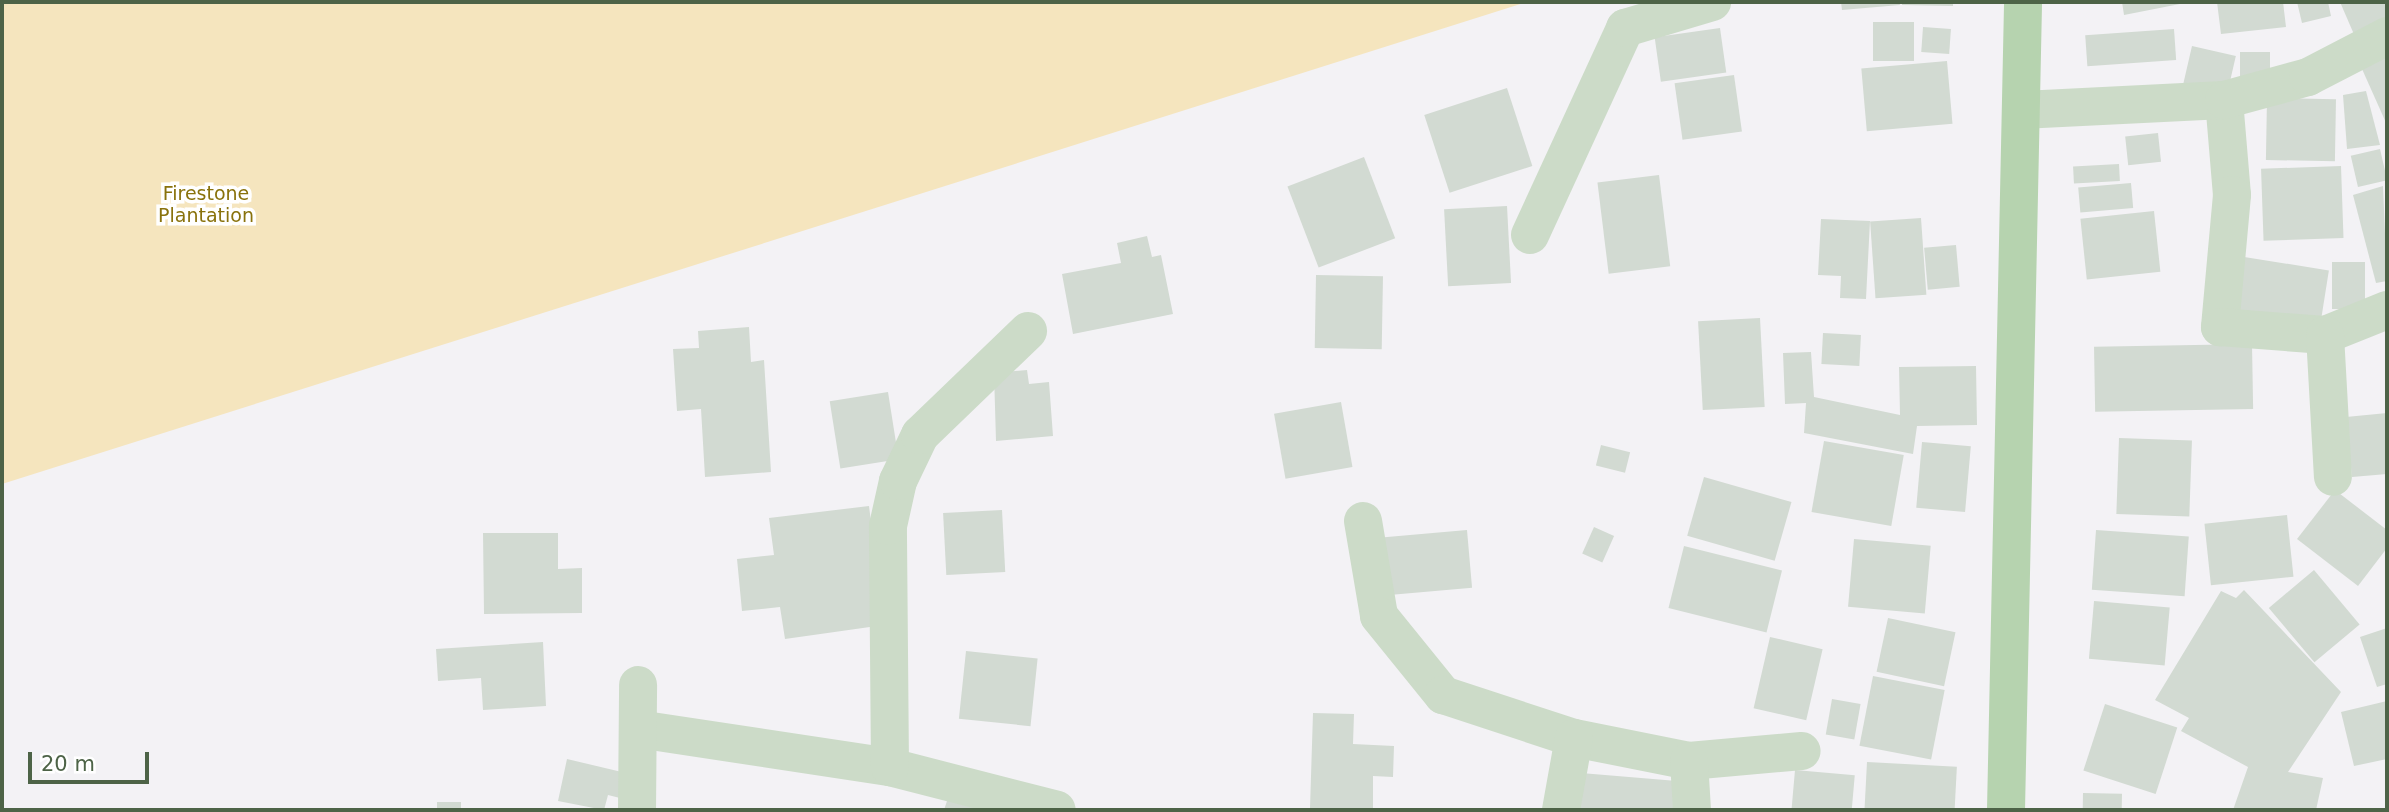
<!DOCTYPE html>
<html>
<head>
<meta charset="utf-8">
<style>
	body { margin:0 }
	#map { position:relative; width:2389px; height:812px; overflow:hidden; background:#f3f2f5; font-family:"DejaVu Sans",sans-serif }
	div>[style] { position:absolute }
	.green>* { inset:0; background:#f5e5be }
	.building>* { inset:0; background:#d2dad2; transform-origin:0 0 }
	.street>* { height:38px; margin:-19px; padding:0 19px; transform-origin:19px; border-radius:19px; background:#ccdbc8 }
	.primary>* { height:38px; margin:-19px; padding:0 19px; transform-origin:19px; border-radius:19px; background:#b6d3af }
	span { translate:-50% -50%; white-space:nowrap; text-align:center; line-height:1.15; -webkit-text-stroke:7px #fff; paint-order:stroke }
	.park-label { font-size:19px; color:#89720c }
	.frame { position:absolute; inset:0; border:4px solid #4d6347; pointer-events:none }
	.scale { position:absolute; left:28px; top:752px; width:121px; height:32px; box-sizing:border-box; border:4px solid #4d6347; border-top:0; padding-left:9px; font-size:21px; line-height:24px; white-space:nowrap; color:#4d6347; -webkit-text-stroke:5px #fff; paint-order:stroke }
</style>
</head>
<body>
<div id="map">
	<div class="green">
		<i style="clip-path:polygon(2px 2px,1527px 2px,2px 484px)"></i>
	</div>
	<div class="building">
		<i style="clip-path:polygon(1841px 2px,1899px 2px,1900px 5px,1842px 10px)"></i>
		<i style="clip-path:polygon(1902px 2px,1953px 2px,1953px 6px,1902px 5px)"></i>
		<i style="clip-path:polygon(2122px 2px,2184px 2px,2185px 3px,2124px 15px)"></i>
		<i style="clip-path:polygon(2217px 2px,2283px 2px,2286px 27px,2221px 34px)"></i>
		<i style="clip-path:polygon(2297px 2px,2328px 2px,2331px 16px,2302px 23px)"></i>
		<i style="clip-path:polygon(2340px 2px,2387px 2px,2387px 25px,2356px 39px)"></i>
		<i style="left:1873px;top:22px;width:41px;height:39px"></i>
		<i style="left:1923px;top:27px;width:28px;height:25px;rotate:4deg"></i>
		<i style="left:1720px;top:28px;width:45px;height:66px;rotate:82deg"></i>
		<i style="left:2174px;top:29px;width:31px;height:89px;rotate:86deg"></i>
		<i style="left:2192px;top:46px;width:45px;height:40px;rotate:13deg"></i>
		<i style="clip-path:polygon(2387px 47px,2387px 125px,2358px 60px)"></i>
		<i style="left:2270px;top:52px;width:24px;height:30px;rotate:90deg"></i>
		<i style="left:1947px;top:61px;width:63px;height:86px;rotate:85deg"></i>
		<i style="left:1734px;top:75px;width:57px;height:60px;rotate:82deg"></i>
		<i style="left:1507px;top:88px;width:82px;height:87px;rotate:72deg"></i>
		<i style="clip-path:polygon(2366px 91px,2380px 145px,2347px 149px,2343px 95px)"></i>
		<i style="left:2267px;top:98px;width:69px;height:62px;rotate:1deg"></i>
		<i style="left:2158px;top:133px;width:29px;height:33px;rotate:84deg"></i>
		<i style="left:2380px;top:149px;width:32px;height:30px;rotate:77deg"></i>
		<i style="left:1364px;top:157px;width:87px;height:82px;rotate:69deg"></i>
		<i style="left:2119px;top:164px;width:17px;height:46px;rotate:87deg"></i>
		<i style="left:2341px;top:166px;width:72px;height:80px;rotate:88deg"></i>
		<i style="left:1659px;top:175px;width:92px;height:62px;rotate:83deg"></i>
		<i style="left:2131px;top:183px;width:25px;height:53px;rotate:85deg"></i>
		<i style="clip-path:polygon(2383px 186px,2387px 281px,2376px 283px,2353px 195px)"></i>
		<i style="left:1507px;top:206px;width:77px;height:63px;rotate:87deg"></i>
		<i style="left:2154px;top:211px;width:61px;height:74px;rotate:84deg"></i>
		<i style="left:1921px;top:218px;width:77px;height:51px;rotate:86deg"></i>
		<i style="clip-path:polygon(1821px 219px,1870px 221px,1866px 299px,1840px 298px,1841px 276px,1818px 275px)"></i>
		<i style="clip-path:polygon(1147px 236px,1152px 257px,1161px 255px,1173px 314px,1073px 334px,1062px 274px,1121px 263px,1117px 243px)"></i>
		<i style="left:1956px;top:245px;width:42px;height:32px;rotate:85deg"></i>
		<i style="left:2238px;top:256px;width:92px;height:59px;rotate:9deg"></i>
		<i style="left:2332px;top:262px;width:33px;height:47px"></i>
		<i style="left:1316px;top:275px;width:67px;height:73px;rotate:1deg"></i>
		<i style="left:1760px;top:318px;width:89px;height:62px;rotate:87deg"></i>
		<i style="clip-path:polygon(749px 327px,751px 362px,764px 360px,771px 472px,705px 477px,701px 409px,677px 411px,673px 349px,699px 348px,698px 331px)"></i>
		<i style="left:1823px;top:333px;width:38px;height:31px;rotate:3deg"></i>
		<i style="left:2252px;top:344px;width:65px;height:158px;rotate:89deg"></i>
		<i style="clip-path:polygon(1811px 352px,1814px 397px,1900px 415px,1899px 367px,1976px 366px,1977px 425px,1917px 426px,1913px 454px,1804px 433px,1806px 403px,1785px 404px,1783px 353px)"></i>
		<i style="clip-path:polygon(1027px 370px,1029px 384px,1049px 382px,1053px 436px,996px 441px,994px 373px)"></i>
		<i style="left:888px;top:392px;width:68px;height:59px;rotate:81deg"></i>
		<i style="left:1341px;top:402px;width:66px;height:68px;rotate:80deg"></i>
		<i style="clip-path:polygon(2387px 413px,2387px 474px,2352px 477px,2346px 417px)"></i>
		<i style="left:2119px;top:438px;width:73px;height:76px;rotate:2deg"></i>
		<i style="left:1824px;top:441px;width:81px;height:72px;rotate:10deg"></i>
		<i style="left:1922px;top:442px;width:49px;height:66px;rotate:5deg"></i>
		<i style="left:1601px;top:445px;width:30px;height:21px;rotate:14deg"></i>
		<i style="left:1704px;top:477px;width:91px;height:61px;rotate:16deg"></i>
		<i style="clip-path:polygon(2335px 490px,2387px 530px,2387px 548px,2358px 586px,2297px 539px)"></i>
		<i style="clip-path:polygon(869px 506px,884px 625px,785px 639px,780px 607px,742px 611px,737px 559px,774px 555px,769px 518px)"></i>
		<i style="left:1002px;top:510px;width:62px;height:59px;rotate:87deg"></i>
		<i style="left:2287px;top:515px;width:62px;height:83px;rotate:84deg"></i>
		<i style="left:1594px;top:527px;width:22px;height:29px;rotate:24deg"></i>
		<i style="left:1467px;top:530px;width:58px;height:83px;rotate:85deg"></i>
		<i style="left:2096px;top:530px;width:93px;height:60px;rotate:4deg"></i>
		<i style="clip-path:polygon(483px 533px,558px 533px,558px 569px,582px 568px,582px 613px,484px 614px)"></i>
		<i style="left:1854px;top:539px;width:77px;height:68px;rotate:5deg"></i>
		<i style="left:1684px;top:546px;width:101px;height:64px;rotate:14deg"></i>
		<i style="left:2314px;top:570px;width:71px;height:59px;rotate:50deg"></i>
		<i style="clip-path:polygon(2244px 590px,2341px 692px,2288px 772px,2323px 778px,2316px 810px,2233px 810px,2248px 767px,2181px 731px,2189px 718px,2155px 700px,2221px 591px,2236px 598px)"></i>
		<i style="left:2094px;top:601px;width:76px;height:58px;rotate:5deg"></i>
		<i style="left:1888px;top:618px;width:69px;height:55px;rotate:12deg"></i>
		<i style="clip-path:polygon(2387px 628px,2387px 684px,2377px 687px,2360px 637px)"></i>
		<i style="left:1770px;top:637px;width:54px;height:73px;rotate:13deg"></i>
		<i style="clip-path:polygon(543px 642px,546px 706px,483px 710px,481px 678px,438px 681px,436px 649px)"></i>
		<i style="left:966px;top:651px;width:72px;height:68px;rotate:6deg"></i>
		<i style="left:1873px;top:676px;width:73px;height:71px;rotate:11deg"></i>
		<i style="left:1832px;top:699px;width:29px;height:36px;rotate:10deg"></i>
		<i style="clip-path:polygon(2387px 701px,2387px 759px,2354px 766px,2341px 712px)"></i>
		<i style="left:2105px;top:704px;width:76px;height:70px;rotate:18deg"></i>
		<i style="clip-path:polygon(1313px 713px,1354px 714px,1353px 744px,1394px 746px,1393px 777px,1373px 776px,1373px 810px,1310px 808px)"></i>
		<i style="clip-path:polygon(567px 759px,626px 773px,620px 798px,608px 795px,604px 810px,558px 801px)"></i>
		<i style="left:1867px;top:762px;width:90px;height:48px;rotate:3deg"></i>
		<i style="left:1795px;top:770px;width:60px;height:40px;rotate:5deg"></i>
		<i style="clip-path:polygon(1581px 773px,1677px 781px,1675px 810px,1578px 810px)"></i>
		<i style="left:2083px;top:793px;width:39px;height:17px;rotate:1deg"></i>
		<i style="clip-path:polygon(948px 798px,986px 810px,944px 810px)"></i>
		<i style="left:437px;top:802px;width:24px;height:8px"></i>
	</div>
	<div class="street">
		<i style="left:2224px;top:100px;width:95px;rotate:85.2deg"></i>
		<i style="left:2232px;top:195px;width:133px;rotate:95.2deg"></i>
		<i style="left:2220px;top:327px;width:105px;rotate:4.4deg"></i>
		<i style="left:2325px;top:335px;width:67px;rotate:-22deg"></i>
		<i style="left:2021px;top:110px;width:203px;rotate:-2.8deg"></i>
		<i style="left:2224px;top:100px;width:87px;rotate:-15.3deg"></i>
		<i style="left:2308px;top:77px;width:89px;rotate:-27.4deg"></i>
		<i style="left:1530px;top:235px;width:228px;rotate:-65.3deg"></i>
		<i style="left:1625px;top:28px;width:91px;rotate:-16.6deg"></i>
		<i style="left:2325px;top:335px;width:142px;rotate:86.8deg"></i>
		<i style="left:1363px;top:521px;width:96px;rotate:80.4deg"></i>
		<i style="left:1379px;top:616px;width:102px;rotate:51deg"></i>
		<i style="left:1443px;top:695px;width:138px;rotate:18.2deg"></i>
		<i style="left:1574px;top:738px;width:117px;rotate:11.3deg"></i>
		<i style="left:1689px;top:761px;width:113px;rotate:-5.1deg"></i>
		<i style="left:638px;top:729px;width:255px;rotate:8.6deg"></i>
		<i style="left:890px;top:767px;width:172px;rotate:14.4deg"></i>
		<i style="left:1689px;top:761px;width:49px;rotate:86.5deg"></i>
		<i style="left:890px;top:767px;width:241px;rotate:-90.5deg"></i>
		<i style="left:888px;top:526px;width:46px;rotate:-77.5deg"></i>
		<i style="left:898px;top:481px;width:51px;rotate:-64.4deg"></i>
		<i style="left:920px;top:435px;width:150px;rotate:-43.9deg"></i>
		<i style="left:637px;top:810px;width:125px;rotate:-89.5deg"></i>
		<i style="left:1561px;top:810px;width:73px;rotate:-79.8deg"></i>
	</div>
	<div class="primary">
		<i style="left:2006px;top:810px;width:808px;rotate:-88.79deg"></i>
	</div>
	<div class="park-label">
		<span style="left:206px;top:205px">Firestone<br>Plantation</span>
	</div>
	<div class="frame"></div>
	<div class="scale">20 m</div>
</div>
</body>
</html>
